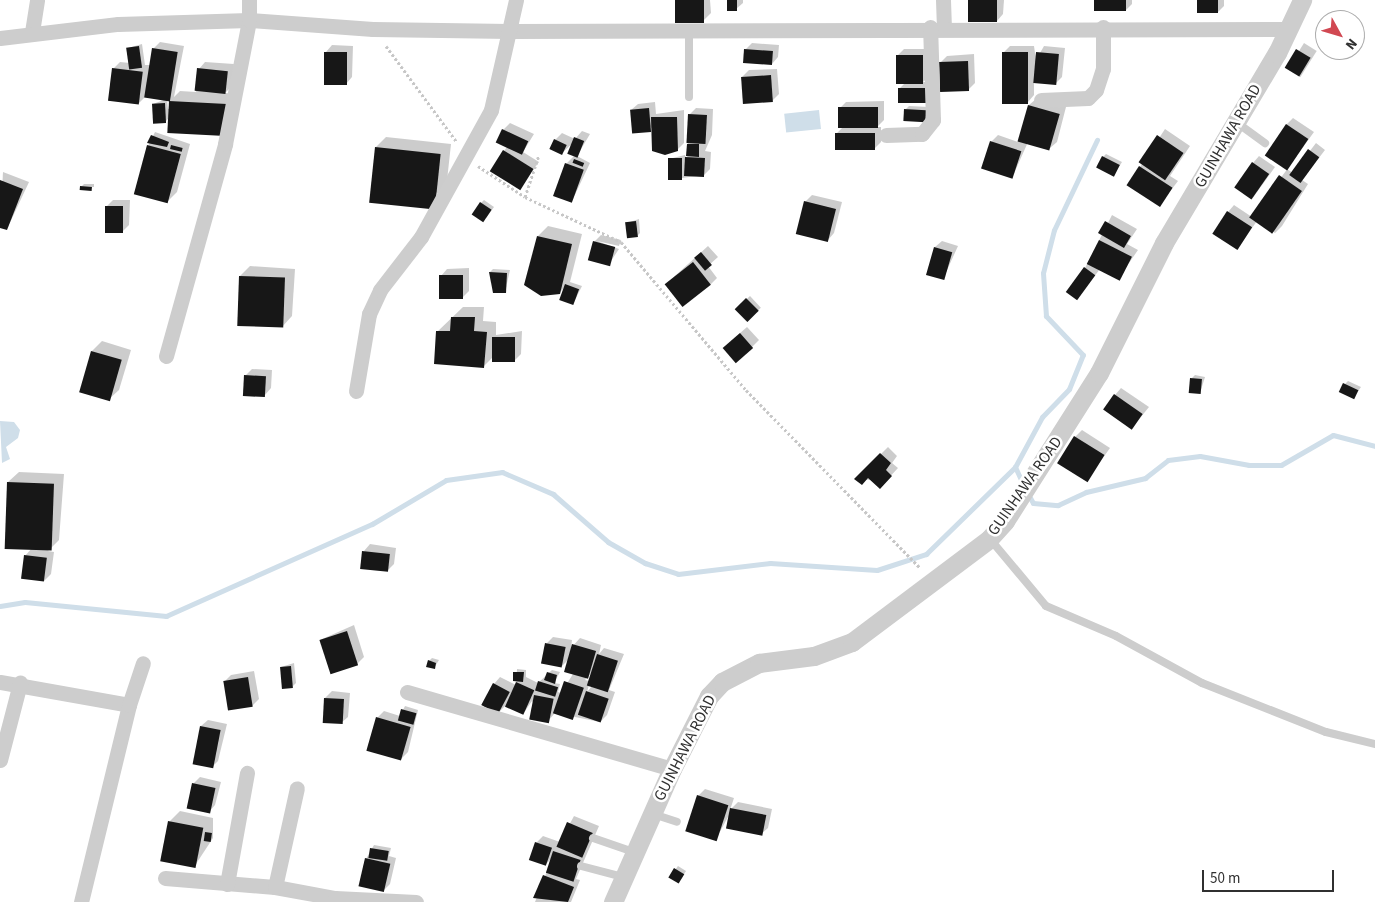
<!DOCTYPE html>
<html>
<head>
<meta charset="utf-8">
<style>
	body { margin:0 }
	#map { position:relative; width:1375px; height:902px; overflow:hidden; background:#fff; font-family:"Source Sans 3",sans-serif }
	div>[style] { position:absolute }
	.water>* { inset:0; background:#cfdee9; transform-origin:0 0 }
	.shadow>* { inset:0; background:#0003; transform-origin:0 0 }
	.stream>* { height:5px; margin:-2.5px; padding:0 2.5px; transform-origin:2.5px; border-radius:2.5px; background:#cfdee9 }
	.building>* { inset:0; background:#171717; transform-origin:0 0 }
	.path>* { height:3px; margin-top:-1.5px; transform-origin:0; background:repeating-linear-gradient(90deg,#c7c7c7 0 2.5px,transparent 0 5px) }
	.service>* { height:8px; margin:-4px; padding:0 4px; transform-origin:4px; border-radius:4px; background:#cdcdcd }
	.minor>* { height:15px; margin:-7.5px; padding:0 7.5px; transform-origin:7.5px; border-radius:7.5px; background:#cdcdcd }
	.tertiary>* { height:19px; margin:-9.5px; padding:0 9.5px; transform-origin:9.5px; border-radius:9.5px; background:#cdcdcd }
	span { translate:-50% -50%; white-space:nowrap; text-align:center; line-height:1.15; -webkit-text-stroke:5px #fff; paint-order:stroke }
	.street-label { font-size:16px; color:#303030 }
	.north { position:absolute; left:1315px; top:10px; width:50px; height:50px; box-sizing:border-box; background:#fff; border:1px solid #acacac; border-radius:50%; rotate:129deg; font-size:14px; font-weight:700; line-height:20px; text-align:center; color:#303030 }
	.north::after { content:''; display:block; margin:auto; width:18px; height:22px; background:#d14852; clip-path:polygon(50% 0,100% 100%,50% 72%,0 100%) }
	.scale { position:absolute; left:1202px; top:870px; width:132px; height:22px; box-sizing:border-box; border:2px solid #303030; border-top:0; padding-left:6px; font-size:15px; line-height:18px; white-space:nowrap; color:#303030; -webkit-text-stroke:4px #fff; paint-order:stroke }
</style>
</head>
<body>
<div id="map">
	<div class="water">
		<i style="left:819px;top:110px;width:19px;height:35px;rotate:84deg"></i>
		<i style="clip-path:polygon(0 421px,14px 422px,20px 430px,18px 438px,6px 447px,10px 459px,2px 463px)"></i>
	</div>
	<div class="shadow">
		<i style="clip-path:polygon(676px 0,710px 0,711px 13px,704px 20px)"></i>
		<i style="clip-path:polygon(728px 0,743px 0,743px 3px,736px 9px)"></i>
		<i style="clip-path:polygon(970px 0,1004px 0,1003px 14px,997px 21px)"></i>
		<i style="clip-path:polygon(1095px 0,1132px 0,1132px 4px,1125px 11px)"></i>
		<i style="clip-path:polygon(1198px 0,1224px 0,1224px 6px,1217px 13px)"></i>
		<i style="clip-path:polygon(evenodd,160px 42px,184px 46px,174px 97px,180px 91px,196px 92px,199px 69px,205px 62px,234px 64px,232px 86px,225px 93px,236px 94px,235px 124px,169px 118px,165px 122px,153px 104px,166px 99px,146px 96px,139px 103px,113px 69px,120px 62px,130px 63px,128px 48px,142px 44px,145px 65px,150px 65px,153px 49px,160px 42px,167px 100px,170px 100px,170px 109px,168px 109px,167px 100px)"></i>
		<i style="clip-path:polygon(752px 43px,779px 45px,778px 57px,772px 64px,745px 50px)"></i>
		<i style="left:1304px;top:43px;width:15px;height:31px;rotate:32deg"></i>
		<i style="clip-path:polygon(332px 45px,353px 46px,352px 77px,346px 84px,326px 52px)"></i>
		<i style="clip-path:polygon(1010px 46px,1034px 46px,1036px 60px,1044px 46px,1065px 48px,1062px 77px,1055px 84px,1034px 82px,1034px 95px,1028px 102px,1003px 53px)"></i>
		<i style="clip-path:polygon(904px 49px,930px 49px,930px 76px,923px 82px,934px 82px,934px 95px,899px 89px,906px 82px,897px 56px)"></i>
		<i style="clip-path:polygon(974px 54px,975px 83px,968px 90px,940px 63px,947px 56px)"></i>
		<i style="clip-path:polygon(777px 69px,779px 94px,772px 101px,742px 77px,749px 70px)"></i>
		<i style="clip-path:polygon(1036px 99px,1066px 107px,1057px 142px,1050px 148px,1028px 142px,1012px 178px,991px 142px,998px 135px,1018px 142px,1029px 105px)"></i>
		<i style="clip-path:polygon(884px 101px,884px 120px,877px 127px,881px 127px,881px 142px,875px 148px,837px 133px,843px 127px,839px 109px,846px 102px)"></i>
		<i style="clip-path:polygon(655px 102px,656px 114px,684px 110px,684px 143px,677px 150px,631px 110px,638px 104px)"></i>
		<i style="clip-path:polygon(909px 106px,929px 107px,928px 117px,906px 109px)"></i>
		<i style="clip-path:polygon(696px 108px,713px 109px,712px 135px,705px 151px,711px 152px,710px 169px,704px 175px,682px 178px,669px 159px,685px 155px,687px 161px,689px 115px)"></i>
		<i style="clip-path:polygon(1293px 118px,1314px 132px,1287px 169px,1293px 173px,1316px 143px,1325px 150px,1302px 180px,1308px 184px,1282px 226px,1275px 233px,1257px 221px,1238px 248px,1228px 212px,1234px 205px,1252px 217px,1288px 168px,1286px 125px)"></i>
		<i style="clip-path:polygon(510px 123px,534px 134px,523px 152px,539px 162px,519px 189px,504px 151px,507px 147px,503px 130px)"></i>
		<i style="clip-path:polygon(1165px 129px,1190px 146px,1170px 176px,1178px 181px,1159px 206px,1140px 167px)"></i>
		<i style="clip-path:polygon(582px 131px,590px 134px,577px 156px,590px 163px,572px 201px,566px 164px,574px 156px,573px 143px,562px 153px,555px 140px,562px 133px,575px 139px)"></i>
		<i style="clip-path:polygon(155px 132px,190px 144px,177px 192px,167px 202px,148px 146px)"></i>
		<i style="clip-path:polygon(386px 137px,451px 144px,445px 199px,376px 147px)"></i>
		<i style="clip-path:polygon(1106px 154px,1122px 162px,1114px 175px,1103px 157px)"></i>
		<i style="clip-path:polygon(1259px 156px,1275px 167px,1252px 199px,1253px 163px)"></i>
		<i style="clip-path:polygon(3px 172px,29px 182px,7px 229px,0 226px)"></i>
		<i style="clip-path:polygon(84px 184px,94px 184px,94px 187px,81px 187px)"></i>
		<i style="clip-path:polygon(812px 195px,842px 202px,834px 233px,828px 240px,805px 202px)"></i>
		<i style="clip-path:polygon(113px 200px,130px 200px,129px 225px,122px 232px,106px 207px)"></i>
		<i style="clip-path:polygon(484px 200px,494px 207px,486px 218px,481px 203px)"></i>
		<i style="clip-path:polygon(1112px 215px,1137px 229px,1127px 244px,1138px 250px,1118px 279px,1100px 269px,1077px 299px,1085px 268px)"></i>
		<i style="clip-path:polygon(639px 219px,640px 233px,637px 236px,627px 223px)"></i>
		<i style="clip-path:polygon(548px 226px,582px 234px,570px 282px,582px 286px,574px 302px,566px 286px,559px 293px,538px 236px)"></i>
		<i style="clip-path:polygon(601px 235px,621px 240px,619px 246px,597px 241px,619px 249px,609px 264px,594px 242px)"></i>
		<i style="clip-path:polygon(942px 241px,958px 246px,943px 279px,935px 247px)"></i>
		<i style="clip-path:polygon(708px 246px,718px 257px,708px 266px,717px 278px,710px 285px,666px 284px)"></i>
		<i style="clip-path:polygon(250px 266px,295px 269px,292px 316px,282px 327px,240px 276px)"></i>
		<i style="clip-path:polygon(469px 268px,469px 291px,462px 298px,441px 276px,447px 269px)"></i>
		<i style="clip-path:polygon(493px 269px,510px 270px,505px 292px,490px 272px)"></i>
		<i style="left:750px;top:296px;width:16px;height:20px;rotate:47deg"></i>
		<i style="clip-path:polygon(463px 307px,484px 307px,483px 321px,496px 322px,496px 335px,522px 331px,521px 354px,514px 361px,492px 358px,484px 366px,438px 331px)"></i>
		<i style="clip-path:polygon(747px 327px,759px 340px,752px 347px,731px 341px)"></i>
		<i style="clip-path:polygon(102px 341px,131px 350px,119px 390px,108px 400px,92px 351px)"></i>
		<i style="clip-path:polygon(252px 369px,272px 370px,271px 388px,265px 395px,245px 376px)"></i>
		<i style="clip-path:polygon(1195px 375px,1205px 377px,1200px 393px,1192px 378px)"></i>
		<i style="clip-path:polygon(1348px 381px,1361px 387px,1354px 397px,1345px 384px)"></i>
		<i style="clip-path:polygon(1121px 388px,1149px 407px,1132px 428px,1115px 395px)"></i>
		<i style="clip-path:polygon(1082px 430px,1110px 448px,1087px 480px,1075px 437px)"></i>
		<i style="clip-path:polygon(888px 447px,897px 456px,892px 463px,898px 468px,886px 481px,856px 479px)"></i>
		<i style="clip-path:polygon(19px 472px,64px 474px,59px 540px,48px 551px,54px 552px,51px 574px,44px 581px,25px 556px,31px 549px,8px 482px)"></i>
		<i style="clip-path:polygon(370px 544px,396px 548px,394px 564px,387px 571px,364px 551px)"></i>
		<i style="clip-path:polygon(354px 625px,364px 657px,357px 664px,320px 640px)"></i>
		<i style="clip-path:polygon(evenodd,553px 637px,572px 640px,571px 648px,580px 638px,601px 645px,599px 654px,604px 648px,624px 654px,609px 690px,615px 692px,607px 715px,600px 722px,555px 713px,548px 721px,532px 701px,523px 714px,505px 706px,499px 712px,494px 684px,500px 677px,516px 685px,517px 669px,526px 670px,526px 677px,538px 683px,552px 670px,560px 672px,554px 683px,560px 684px,558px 692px,561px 693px,573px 674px,569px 659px,562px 666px,547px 643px,553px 637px,592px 672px,589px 681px,585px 680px,592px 672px,553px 637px,589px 685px,592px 686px,587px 692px,589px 685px)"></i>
		<i style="clip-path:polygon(432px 658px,439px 660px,434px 668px,429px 661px)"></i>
		<i style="clip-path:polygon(294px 663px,296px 683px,293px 686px,281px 667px)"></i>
		<i style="clip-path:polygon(254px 671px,259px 699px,252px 706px,224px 682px,231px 675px)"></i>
		<i style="clip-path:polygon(332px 691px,350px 693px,348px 717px,341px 723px,325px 698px)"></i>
		<i style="clip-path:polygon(405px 706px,418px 710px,408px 752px,401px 759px,377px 718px,384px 711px,400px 716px)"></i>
		<i style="clip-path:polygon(208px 720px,227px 724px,218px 761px,211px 768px,201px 726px)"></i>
		<i style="clip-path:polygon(200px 777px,221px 782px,215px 805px,209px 812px,193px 784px)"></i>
		<i style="clip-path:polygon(705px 789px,734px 798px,730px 810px,738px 802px,772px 809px,768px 828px,761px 834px,728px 817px,716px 839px,698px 796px)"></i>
		<i style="clip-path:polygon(180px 811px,213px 818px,213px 838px,194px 867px,170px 821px)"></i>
		<i style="clip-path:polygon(574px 816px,599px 826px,576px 879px,580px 880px,571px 902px,535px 902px,552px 858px,545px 865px,536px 843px,543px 836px,560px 842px)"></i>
		<i style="clip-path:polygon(374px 845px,391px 848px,389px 856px,396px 858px,390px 884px,383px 891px,366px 859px)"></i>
		<i style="clip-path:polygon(678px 866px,686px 871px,681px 879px,670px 877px)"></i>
	</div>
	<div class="stream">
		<i style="left:1023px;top:484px;width:19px;rotate:-115deg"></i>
		<i style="left:1015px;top:467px;width:57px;rotate:-61.6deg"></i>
		<i style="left:1042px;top:417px;width:39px;rotate:-46deg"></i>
		<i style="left:1069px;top:389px;width:37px;rotate:-68deg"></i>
		<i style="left:1083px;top:355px;width:54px;rotate:-133.5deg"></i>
		<i style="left:1046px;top:316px;width:43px;rotate:-94deg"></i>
		<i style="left:1043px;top:273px;width:44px;rotate:-75.7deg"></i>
		<i style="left:1054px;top:230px;width:100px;rotate:-64.5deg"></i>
		<i style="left:1028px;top:494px;width:10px;rotate:61deg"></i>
		<i style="left:1033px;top:503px;width:25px;rotate:5deg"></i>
		<i style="left:1058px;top:505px;width:31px;rotate:-25deg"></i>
		<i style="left:1086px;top:492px;width:61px;rotate:-13.3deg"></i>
		<i style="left:1145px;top:478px;width:29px;rotate:-38deg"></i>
		<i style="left:1168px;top:460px;width:32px;rotate:-7deg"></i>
		<i style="left:1200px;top:456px;width:50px;rotate:10.4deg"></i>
		<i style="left:1249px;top:465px;width:32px"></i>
		<i style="left:1281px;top:465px;width:60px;rotate:-30deg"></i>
		<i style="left:1333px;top:435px;width:43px;rotate:14.7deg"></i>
		<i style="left:0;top:606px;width:25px;rotate:-9deg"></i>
		<i style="left:25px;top:602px;width:142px;rotate:5.7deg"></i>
		<i style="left:166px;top:616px;width:226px;rotate:-24.1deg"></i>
		<i style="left:372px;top:524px;width:86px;rotate:-30.7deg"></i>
		<i style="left:446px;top:480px;width:57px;rotate:-8.1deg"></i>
		<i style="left:502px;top:472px;width:56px;rotate:23.3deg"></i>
		<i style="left:553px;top:494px;width:73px;rotate:41.1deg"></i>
		<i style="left:608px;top:542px;width:43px;rotate:29.6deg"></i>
		<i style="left:645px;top:563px;width:35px;rotate:18deg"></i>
		<i style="left:678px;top:574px;width:93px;rotate:-6.8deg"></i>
		<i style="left:770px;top:563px;width:107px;rotate:3.7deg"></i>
		<i style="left:877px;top:570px;width:52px;rotate:-18.1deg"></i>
		<i style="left:926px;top:554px;width:124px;rotate:-44.3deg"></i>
	</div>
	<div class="building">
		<i style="left:675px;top:0;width:29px;height:23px"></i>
		<i style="left:727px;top:0;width:10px;height:11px"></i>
		<i style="left:968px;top:0;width:29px;height:22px"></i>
		<i style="left:1094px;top:0;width:32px;height:11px"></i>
		<i style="left:1197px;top:0;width:21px;height:13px"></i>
		<i style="left:139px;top:46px;width:22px;height:13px;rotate:82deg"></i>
		<i style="left:152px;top:48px;width:26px;height:50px;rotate:9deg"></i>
		<i style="left:744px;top:49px;width:29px;height:14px;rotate:4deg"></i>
		<i style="left:1296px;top:49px;width:17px;height:22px;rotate:31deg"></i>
		<i style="left:324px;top:52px;width:23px;height:33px"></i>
		<i style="left:1002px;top:52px;width:26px;height:52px"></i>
		<i style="left:1036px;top:52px;width:23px;height:31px;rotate:5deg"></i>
		<i style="left:896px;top:55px;width:27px;height:29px"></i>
		<i style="left:968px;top:61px;width:30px;height:29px;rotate:88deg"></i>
		<i style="left:112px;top:68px;width:31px;height:33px;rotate:7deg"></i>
		<i style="left:197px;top:68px;width:31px;height:23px;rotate:6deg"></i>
		<i style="left:771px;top:75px;width:27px;height:30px;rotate:86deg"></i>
		<i style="left:928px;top:88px;width:15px;height:30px;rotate:90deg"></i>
		<i style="left:169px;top:101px;width:58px;height:32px;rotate:3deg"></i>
		<i style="left:165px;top:103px;width:20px;height:13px;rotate:87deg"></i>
		<i style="left:1028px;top:105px;width:33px;height:38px;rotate:16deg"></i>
		<i style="left:878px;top:107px;width:21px;height:40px;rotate:90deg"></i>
		<i style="left:649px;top:108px;width:24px;height:19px;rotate:85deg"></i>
		<i style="left:904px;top:109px;width:22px;height:12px;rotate:3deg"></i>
		<i style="left:688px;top:114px;width:19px;height:29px;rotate:3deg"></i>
		<i style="clip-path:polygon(651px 117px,677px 117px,678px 151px,665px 155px,652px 151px)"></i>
		<i style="left:1286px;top:124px;width:27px;height:38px;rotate:34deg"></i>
		<i style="left:502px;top:129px;width:29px;height:15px;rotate:25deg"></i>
		<i style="left:835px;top:133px;width:40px;height:17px"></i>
		<i style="clip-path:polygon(151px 135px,169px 142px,167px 147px,147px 143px)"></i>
		<i style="left:1157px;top:135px;width:32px;height:33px;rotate:34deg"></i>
		<i style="left:574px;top:137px;width:11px;height:18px;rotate:22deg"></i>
		<i style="left:554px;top:139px;width:14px;height:11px;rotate:25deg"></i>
		<i style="left:990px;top:141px;width:33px;height:29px;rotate:18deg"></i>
		<i style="clip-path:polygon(687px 144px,699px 144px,699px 157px,686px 156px)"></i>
		<i style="left:147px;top:145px;width:35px;height:51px;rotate:15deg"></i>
		<i style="left:171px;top:145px;width:12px;height:4px;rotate:14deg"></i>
		<i style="left:375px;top:147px;width:66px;height:56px;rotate:6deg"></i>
		<i style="left:1308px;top:149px;width:14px;height:32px;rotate:36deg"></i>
		<i style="left:503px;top:150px;width:36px;height:25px;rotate:32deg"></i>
		<i style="left:1102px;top:156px;width:20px;height:13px;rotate:27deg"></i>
		<i style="left:685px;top:157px;width:20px;height:19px;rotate:3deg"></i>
		<i style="left:668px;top:158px;width:14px;height:22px"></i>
		<i style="left:574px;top:159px;width:11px;height:4px;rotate:22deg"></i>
		<i style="left:1252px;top:162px;width:21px;height:31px;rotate:35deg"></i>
		<i style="left:565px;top:163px;width:20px;height:35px;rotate:20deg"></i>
		<i style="left:1139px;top:166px;width:40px;height:23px;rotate:33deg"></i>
		<i style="left:1279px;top:175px;width:28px;height:52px;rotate:35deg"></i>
		<i style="clip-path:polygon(0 180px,23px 189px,7px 230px,0 228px)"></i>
		<i style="left:80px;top:186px;width:12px;height:4px;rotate:5deg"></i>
		<i style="left:804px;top:201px;width:33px;height:34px;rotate:14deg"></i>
		<i style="left:480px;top:202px;width:14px;height:15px;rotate:34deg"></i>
		<i style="left:105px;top:206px;width:18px;height:27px"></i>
		<i style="left:1227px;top:211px;width:30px;height:27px;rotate:33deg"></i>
		<i style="left:636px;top:221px;width:16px;height:11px;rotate:83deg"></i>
		<i style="left:1105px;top:221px;width:30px;height:14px;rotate:30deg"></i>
		<i style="clip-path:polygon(537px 236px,572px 244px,560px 294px,541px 296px,524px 285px)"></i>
		<i style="left:1099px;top:240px;width:37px;height:27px;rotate:27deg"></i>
		<i style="left:593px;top:241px;width:23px;height:20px;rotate:15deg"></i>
		<i style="left:934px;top:247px;width:19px;height:29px;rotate:16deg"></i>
		<i style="left:701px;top:252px;width:17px;height:9px;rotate:50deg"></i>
		<i style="left:693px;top:262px;width:29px;height:36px;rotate:52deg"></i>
		<i style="left:1084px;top:267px;width:14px;height:31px;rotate:36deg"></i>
		<i style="clip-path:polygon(489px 272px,507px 273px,506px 293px,493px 293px)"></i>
		<i style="left:439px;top:275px;width:24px;height:24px"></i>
		<i style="left:239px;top:276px;width:46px;height:50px;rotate:2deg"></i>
		<i style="left:565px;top:284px;width:15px;height:17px;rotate:20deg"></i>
		<i style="left:746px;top:298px;width:18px;height:16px;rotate:45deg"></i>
		<i style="clip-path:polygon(451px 317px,475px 317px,474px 331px,487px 332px,484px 368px,434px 364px,436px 331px,450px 331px)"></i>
		<i style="left:740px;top:333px;width:20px;height:23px;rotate:49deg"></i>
		<i style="left:492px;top:337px;width:23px;height:25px"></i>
		<i style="left:91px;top:351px;width:32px;height:43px;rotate:16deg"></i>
		<i style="left:244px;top:375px;width:22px;height:21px;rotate:3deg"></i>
		<i style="left:1190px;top:378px;width:12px;height:15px;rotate:5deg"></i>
		<i style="left:1343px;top:383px;width:17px;height:10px;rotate:25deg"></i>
		<i style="left:1114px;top:394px;width:35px;height:19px;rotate:35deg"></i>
		<i style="left:1074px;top:436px;width:36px;height:32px;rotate:32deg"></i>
		<i style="clip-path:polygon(880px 453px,891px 463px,886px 470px,892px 476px,880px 489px,868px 478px,862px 485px,854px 479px)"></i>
		<i style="left:7px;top:482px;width:47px;height:67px;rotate:2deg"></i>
		<i style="left:362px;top:551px;width:28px;height:18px;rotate:6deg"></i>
		<i style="left:24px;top:555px;width:23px;height:24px;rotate:7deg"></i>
		<i style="left:347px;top:631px;width:36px;height:29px;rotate:72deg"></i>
		<i style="left:545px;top:643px;width:21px;height:21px;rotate:11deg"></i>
		<i style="left:572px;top:644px;width:25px;height:29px;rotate:16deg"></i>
		<i style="left:597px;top:654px;width:22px;height:33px;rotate:18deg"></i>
		<i style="clip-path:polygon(428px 660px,436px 663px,435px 669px,426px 667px)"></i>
		<i style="left:291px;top:666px;width:22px;height:11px;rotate:85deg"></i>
		<i style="clip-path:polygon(513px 672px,524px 672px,523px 682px,513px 681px)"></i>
		<i style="clip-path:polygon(547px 672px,557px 675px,555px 684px,544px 680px)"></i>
		<i style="left:248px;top:677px;width:30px;height:25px;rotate:81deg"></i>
		<i style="left:538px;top:681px;width:21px;height:10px;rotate:17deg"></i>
		<i style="left:564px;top:681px;width:21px;height:34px;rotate:19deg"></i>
		<i style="left:516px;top:682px;width:20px;height:27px;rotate:24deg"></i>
		<i style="left:493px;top:683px;width:19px;height:25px;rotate:28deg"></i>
		<i style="left:586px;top:691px;width:24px;height:25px;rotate:19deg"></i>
		<i style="left:534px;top:695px;width:20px;height:25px;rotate:11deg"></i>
		<i style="left:324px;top:698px;width:20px;height:25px;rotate:3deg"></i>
		<i style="left:401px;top:709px;width:16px;height:12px;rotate:15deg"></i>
		<i style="left:376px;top:717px;width:36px;height:35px;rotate:16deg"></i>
		<i style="left:200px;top:726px;width:21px;height:39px;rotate:11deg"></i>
		<i style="left:192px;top:783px;width:24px;height:26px;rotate:12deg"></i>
		<i style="left:697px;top:795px;width:33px;height:38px;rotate:18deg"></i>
		<i style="left:730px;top:808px;width:37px;height:21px;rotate:11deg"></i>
		<i style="left:168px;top:821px;width:36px;height:41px;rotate:11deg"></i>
		<i style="left:567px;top:822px;width:28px;height:27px;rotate:23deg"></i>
		<i style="left:205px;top:832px;width:7px;height:9px;rotate:8deg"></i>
		<i style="left:535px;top:842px;width:18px;height:19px;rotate:19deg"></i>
		<i style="left:370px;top:848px;width:19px;height:10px;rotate:9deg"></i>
		<i style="left:553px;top:851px;width:29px;height:23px;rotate:18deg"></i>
		<i style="left:365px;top:858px;width:26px;height:29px;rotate:13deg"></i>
		<i style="left:674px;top:868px;width:12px;height:11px;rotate:31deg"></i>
		<i style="clip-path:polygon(543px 875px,574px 887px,568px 902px,533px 898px)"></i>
	</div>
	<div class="path">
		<i style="left:386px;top:46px;width:118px;rotate:53.6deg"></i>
		<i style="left:478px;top:166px;width:56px;rotate:33.4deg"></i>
		<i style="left:525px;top:197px;width:106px;rotate:25.1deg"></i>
		<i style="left:621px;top:242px;width:194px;rotate:49.8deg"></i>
		<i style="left:746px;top:390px;width:250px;rotate:45.6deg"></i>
		<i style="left:525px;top:197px;width:44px;rotate:-71.6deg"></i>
	</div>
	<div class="service">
		<i style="left:689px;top:97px;width:65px;rotate:-90deg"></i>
		<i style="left:1236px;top:122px;width:36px;rotate:36deg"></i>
		<i style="left:990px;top:539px;width:87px;rotate:50.1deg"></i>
		<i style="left:1046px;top:606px;width:76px;rotate:23.2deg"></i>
		<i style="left:1116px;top:636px;width:98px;rotate:28.7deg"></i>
		<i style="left:1202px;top:683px;width:133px;rotate:21.6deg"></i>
		<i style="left:1326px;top:732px;width:50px;rotate:13.8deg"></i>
		<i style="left:653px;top:814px;width:25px;rotate:18deg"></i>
		<i style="left:593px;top:838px;width:43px;rotate:18.9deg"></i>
		<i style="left:581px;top:866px;width:43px;rotate:14.7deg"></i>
	</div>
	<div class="minor">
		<i style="left:943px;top:0;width:27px;rotate:88deg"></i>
		<i style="left:32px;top:32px;width:32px;rotate:-81deg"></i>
		<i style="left:0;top:38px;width:119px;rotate:-6.8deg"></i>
		<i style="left:118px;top:24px;width:131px;rotate:-1.7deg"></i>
		<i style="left:249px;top:20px;width:124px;rotate:4.2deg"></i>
		<i style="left:373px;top:29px;width:139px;rotate:0.8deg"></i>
		<i style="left:512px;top:31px;width:777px;rotate:-0.15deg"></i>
		<i style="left:1041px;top:100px;width:47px;rotate:-2.4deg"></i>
		<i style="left:1088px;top:98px;width:11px;rotate:-45deg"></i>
		<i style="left:1096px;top:90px;width:22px;rotate:-72deg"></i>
		<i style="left:1103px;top:69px;width:42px;rotate:-90deg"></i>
		<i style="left:886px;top:135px;width:36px;rotate:-2deg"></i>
		<i style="left:922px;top:134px;width:18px;rotate:-52deg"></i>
		<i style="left:933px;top:120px;width:93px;rotate:-91.8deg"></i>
		<i style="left:166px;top:356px;width:220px;rotate:-74.4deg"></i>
		<i style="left:225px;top:144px;width:126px;rotate:-79deg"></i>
		<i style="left:249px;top:20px;width:20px;rotate:-90deg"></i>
		<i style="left:356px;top:391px;width:78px;rotate:-80.4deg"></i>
		<i style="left:369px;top:314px;width:26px;rotate:-65deg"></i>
		<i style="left:380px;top:290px;width:67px;rotate:-52.3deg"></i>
		<i style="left:421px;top:237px;width:145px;rotate:-61.1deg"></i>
		<i style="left:491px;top:110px;width:113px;rotate:-77.2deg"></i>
		<i style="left:0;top:682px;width:131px;rotate:10.1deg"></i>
		<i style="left:407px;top:692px;width:276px;rotate:16.2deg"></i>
		<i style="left:0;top:760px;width:80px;rotate:-75.4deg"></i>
		<i style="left:165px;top:878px;width:110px;rotate:4.7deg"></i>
		<i style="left:275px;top:887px;width:61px;rotate:10.4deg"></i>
		<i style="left:335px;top:898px;width:81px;rotate:2.8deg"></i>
		<i style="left:227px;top:884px;width:113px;rotate:-79.8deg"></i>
		<i style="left:275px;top:887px;width:101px;rotate:-77.5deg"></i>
		<i style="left:81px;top:902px;width:203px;rotate:-76.3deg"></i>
		<i style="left:129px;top:705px;width:44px;rotate:-71.6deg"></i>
	</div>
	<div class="tertiary">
		<i style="left:613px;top:902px;width:145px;rotate:-66.1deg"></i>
		<i style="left:672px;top:769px;width:82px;rotate:-63.1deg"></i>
		<i style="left:709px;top:696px;width:19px;rotate:-47deg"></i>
		<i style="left:722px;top:682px;width:42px;rotate:-27.2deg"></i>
		<i style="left:759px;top:663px;width:55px;rotate:-7.3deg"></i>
		<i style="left:814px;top:656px;width:40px;rotate:-20.2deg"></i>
		<i style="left:852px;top:642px;width:171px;rotate:-36.9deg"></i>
		<i style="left:989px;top:539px;width:24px;rotate:-48deg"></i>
		<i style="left:1005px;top:521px;width:175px;rotate:-57.6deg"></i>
		<i style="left:1099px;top:373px;width:145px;rotate:-63.4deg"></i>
		<i style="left:1164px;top:243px;width:221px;rotate:-59.3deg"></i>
		<i style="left:1277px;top:53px;width:59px;rotate:-64.7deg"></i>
	</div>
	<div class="street-label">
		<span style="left:1228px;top:136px;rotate:-60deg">GUINHAWA ROAD</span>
		<span style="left:1025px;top:486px;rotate:-55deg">GUINHAWA ROAD</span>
		<span style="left:685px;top:748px;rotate:-63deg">GUINHAWA ROAD</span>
	</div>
	<div class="north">N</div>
	<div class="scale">50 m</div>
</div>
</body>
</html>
